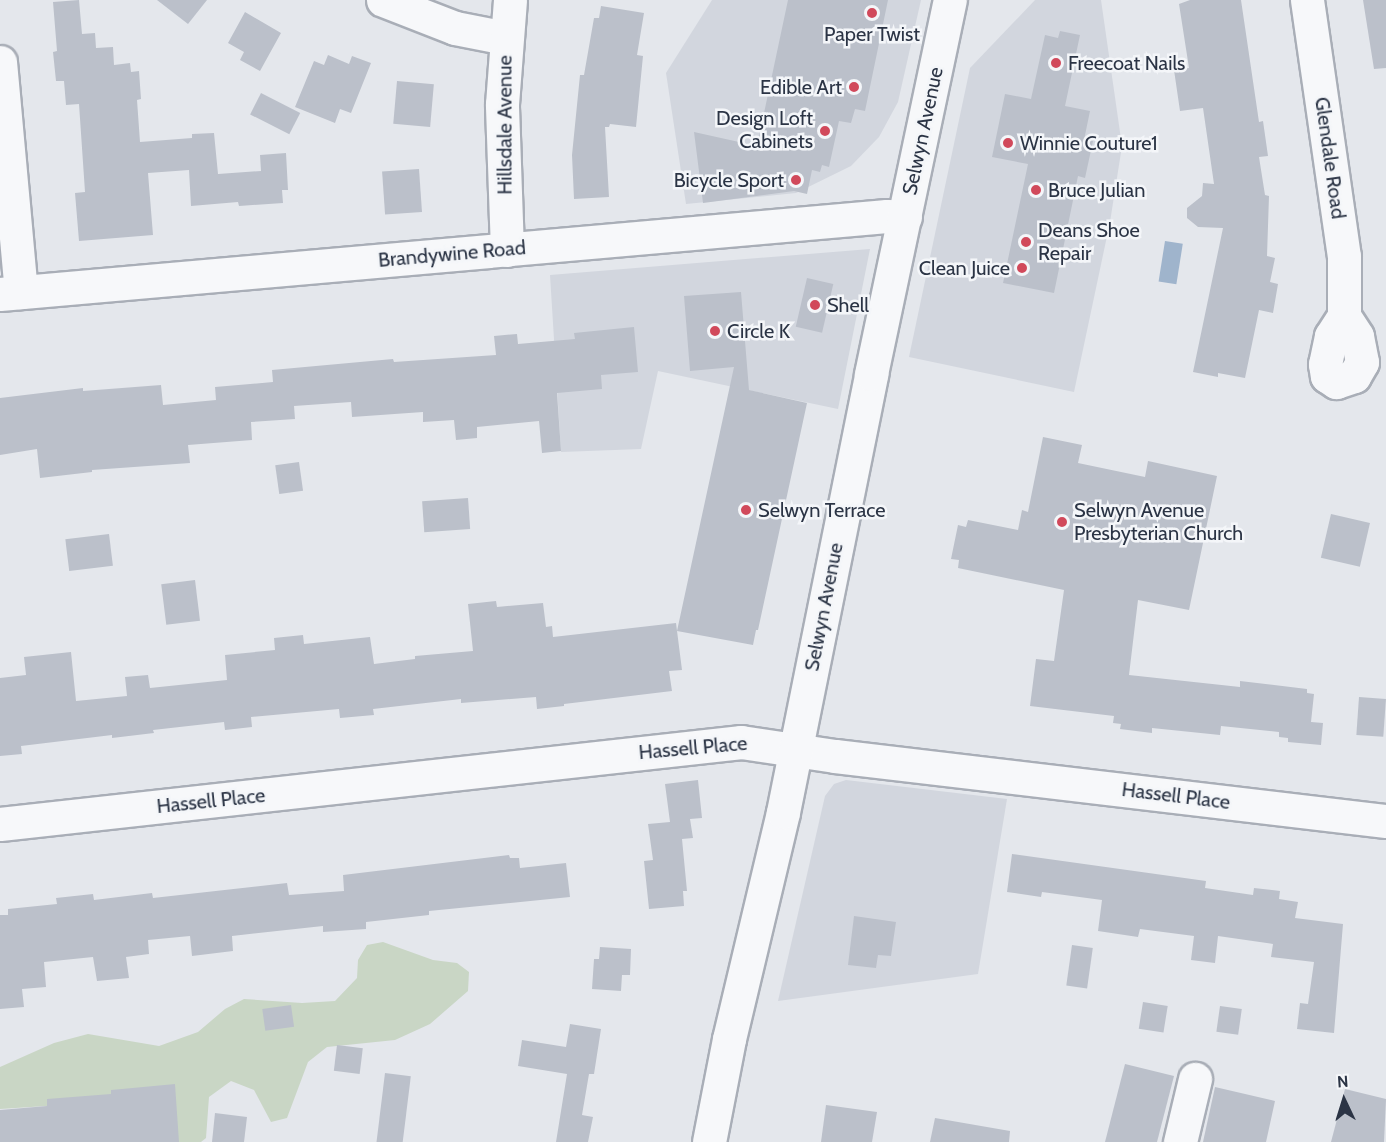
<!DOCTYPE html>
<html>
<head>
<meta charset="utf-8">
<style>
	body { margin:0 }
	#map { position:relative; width:1386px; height:1142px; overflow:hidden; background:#e4e7ec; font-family:Cabin,sans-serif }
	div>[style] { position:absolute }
	.built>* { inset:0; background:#d2d6de }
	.green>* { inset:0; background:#c9d6c5 }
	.water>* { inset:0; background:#9fb4cc; transform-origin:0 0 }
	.building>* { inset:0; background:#bbc0ca; transform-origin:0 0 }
	.roads { filter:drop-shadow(2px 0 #a9aeb7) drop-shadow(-2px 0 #a9aeb7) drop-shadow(0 2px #a9aeb7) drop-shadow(0 -2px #a9aeb7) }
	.minor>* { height:33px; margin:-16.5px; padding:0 16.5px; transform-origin:16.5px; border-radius:16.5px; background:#f7f8fa }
	.dots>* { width:16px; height:16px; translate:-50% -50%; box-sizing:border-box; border:3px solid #f4f6f9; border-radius:50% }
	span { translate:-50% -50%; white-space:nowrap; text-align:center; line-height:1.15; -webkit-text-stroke:5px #f4f6f9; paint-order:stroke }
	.poi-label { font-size:20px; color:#2b3445 }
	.left { translate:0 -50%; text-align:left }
	.right { translate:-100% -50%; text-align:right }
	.street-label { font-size:20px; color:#2b3445 }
	.north { position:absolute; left:1314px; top:1070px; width:60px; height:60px; -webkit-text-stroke:4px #f4f6f9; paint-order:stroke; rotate:356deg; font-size:16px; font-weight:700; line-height:24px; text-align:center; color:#2b3445 }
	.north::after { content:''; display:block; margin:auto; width:21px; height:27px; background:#2b3445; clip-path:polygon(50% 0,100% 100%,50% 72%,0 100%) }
</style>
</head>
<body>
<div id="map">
	<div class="built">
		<i style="clip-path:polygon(712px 0,921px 0,898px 102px,879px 137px,851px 166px,796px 193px,686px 204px,666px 73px)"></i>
		<i style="clip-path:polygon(1035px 0,1101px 0,1122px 146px,1110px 222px,1074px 392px,909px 357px,970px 68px)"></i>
		<i style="clip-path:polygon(870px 249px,838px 409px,658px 371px,641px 449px,561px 452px,550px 275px)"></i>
		<i style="clip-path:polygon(846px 780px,1007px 799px,978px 974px,778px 1001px,825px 796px,834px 784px)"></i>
	</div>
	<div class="green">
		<i style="clip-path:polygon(383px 942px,433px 960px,457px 963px,469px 972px,468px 991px,430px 1024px,395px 1040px,327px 1047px,308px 1062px,287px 1118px,271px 1122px,254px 1090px,231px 1081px,209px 1097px,206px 1138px,201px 1142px,178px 1142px,123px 1101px,0 1109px,0 1067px,54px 1043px,88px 1034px,159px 1046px,198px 1032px,225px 1009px,244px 999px,302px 1003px,335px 1001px,357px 978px,358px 960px,367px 945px)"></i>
	</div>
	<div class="water">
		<i style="left:1165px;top:241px;width:18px;height:41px;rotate:9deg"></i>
	</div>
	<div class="building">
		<i style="clip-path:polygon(79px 0,82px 34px,95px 33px,96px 48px,113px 47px,114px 65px,130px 63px,131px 72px,139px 71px,141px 99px,137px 100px,140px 142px,192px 138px,192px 134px,214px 133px,218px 174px,261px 171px,260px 155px,286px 153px,288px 190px,282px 190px,283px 203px,239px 206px,238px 202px,191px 206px,189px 170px,148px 173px,153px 235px,79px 241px,75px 193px,85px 192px,79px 104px,66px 105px,64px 81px,56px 81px,53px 52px,57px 51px,53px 2px)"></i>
		<i style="clip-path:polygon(157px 0,207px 0,188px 24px)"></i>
		<i style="clip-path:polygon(788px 0,888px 0,865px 111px,855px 109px,851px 123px,839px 121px,829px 167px,822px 165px,820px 172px,812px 170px,807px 194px,794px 191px,703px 203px,694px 132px,757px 146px)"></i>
		<i style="clip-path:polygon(1190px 0,1241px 0,1259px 122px,1263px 121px,1268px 156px,1259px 157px,1265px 195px,1269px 196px,1267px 256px,1275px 258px,1270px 282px,1278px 284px,1273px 313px,1259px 310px,1245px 378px,1218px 373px,1218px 377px,1193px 372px,1223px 228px,1198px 227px,1187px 218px,1187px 208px,1202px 196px,1203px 183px,1214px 184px,1203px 108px,1180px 111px,1174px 70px,1189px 68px,1179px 4px)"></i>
		<i style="clip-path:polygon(1363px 0,1386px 0,1386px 68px,1374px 69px)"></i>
		<i style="clip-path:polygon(601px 6px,644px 13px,637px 55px,643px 56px,636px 127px,610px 124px,609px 127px,605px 127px,609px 197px,574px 199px,572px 155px,580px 75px,584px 75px,594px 18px,599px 18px)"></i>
		<i style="clip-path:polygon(245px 12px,281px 33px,260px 71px,240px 60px,244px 52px,228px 43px)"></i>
		<i style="clip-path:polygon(1060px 31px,1080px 35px,1065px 106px,1090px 111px,1084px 140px,1093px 141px,1085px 178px,1078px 176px,1054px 293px,1003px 283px,1028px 164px,992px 157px,1005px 94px,1031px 99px,1045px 35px,1058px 38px)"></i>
		<i style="clip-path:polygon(328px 55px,349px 64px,352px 56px,371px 63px,351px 113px,340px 109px,335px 123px,295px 107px,314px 61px,324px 65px)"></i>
		<i style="left:397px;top:81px;width:37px;height:43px;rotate:5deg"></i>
		<i style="left:261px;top:93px;width:44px;height:24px;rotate:27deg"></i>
		<i style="left:419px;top:169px;width:43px;height:37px;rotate:86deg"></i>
		<i style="left:807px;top:278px;width:27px;height:50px;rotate:13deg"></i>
		<i style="clip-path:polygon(741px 292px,749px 390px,807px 403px,758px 630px,756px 630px,753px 645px,677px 631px,734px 367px,690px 371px,684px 296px)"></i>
		<i style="clip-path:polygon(634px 327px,638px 372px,601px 375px,602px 389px,557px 393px,561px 451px,542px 453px,539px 421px,477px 427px,477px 438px,456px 440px,454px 420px,423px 422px,423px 412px,352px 417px,351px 402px,294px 406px,295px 419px,251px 422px,252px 440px,188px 445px,190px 463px,92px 470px,92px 472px,40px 478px,37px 449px,0 455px,0 398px,83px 388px,83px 391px,161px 385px,163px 405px,216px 400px,215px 387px,273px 382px,272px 370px,393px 359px,394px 362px,496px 355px,494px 336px,517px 334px,518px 344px,575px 339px,574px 333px)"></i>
		<i style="clip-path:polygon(1043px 437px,1082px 445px,1078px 463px,1145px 477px,1148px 461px,1217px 476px,1189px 610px,1138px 600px,1129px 675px,1240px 687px,1240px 681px,1307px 689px,1307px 693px,1314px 694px,1311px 722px,1323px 723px,1321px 745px,1288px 742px,1288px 738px,1279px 737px,1279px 732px,1221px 726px,1220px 735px,1152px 728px,1152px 733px,1120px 729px,1121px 724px,1113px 723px,1114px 716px,1030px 706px,1036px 659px,1054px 661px,1064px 590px,958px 568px,959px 560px,951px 559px,958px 525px,966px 527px,968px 520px,1018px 530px,1022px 510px,1028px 512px)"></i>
		<i style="left:299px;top:462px;width:29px;height:24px;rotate:82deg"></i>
		<i style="left:468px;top:498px;width:31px;height:46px;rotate:86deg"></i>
		<i style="left:1331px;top:514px;width:40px;height:45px;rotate:13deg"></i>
		<i style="left:109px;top:534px;width:32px;height:44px;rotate:83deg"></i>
		<i style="left:195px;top:580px;width:41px;height:34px;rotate:83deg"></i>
		<i style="clip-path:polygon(496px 601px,497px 607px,543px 603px,546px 627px,552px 626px,553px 637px,676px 623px,682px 670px,669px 671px,672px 691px,564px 704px,564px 706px,537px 709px,536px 697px,461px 703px,461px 699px,373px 709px,374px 715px,340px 718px,339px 709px,251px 717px,252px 727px,225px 730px,224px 722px,153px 730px,154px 733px,112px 738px,112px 735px,21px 746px,22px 754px,0 756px,0 678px,26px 675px,24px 657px,71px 652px,76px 701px,127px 696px,125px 677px,148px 675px,150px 688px,227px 680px,225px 655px,275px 650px,274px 638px,303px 635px,304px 644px,370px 637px,374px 664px,415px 659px,415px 656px,473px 651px,468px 604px)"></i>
		<i style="left:1359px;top:697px;width:27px;height:38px;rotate:4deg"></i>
		<i style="clip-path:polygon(698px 780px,702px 818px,690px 819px,693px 838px,682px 839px,687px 891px,683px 891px,684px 906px,649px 909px,644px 861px,653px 860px,648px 824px,670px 822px,665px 784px)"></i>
		<i style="clip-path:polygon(1012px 854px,1206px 881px,1205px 888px,1253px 895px,1254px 888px,1280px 891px,1279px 899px,1298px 902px,1295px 918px,1343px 924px,1334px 1033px,1297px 1029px,1300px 1003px,1308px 1004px,1314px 962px,1271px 957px,1273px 944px,1218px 936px,1215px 963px,1191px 960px,1194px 936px,1140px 929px,1138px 937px,1098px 931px,1102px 900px,1042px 892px,1041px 897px,1007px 892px)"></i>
		<i style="clip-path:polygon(509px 855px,510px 858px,519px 858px,520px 868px,566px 863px,570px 897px,429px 911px,429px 915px,366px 922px,366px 929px,323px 932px,323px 926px,232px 936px,233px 951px,192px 956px,190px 936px,148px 940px,149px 954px,126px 957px,129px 978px,97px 981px,93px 957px,44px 962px,46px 987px,22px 989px,24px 1007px,0 1009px,0 915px,8px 915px,8px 909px,57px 904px,56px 898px,93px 894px,94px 900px,152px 893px,153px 898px,287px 883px,289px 895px,344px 891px,343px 875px)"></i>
		<i style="clip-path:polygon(854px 916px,896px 922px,891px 956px,878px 955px,876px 968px,848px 965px)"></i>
		<i style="left:1072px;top:945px;width:21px;height:41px;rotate:8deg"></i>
		<i style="clip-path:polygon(600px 947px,631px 949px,630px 975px,622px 975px,621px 991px,592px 989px,594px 959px,599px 959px)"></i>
		<i style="left:1143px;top:1002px;width:25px;height:27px;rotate:9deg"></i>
		<i style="left:291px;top:1005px;width:22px;height:29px;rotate:82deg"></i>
		<i style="left:1220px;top:1006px;width:22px;height:26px;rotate:8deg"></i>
		<i style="clip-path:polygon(570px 1024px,601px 1029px,594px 1074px,589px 1074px,582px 1115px,593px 1117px,588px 1142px,556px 1142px,567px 1074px,518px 1066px,522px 1040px,566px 1047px)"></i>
		<i style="left:337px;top:1045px;width:26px;height:26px;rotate:7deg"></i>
		<i style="clip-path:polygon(1125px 1064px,1174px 1076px,1157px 1142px,1105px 1142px)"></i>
		<i style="left:385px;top:1073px;width:26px;height:70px;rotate:7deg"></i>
		<i style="clip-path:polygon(175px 1084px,179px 1142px,0 1142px,0 1110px,47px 1106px,47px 1099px,111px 1094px,111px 1090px)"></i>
		<i style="clip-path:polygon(1215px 1087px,1275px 1101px,1266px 1142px,1203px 1142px)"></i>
		<i style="clip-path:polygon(1345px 1089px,1386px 1099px,1384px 1142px,1331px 1142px)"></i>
		<i style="clip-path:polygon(826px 1105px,877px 1112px,872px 1142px,821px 1142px)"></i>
		<i style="clip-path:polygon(215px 1113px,247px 1117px,244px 1142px,212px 1142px)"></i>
		<i style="clip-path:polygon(935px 1118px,1010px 1131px,1009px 1142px,930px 1142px)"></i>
	</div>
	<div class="roads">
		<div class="minor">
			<i style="left:383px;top:0;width:77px;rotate:21.3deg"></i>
			<i style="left:455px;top:28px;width:52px;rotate:11.1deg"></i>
			<i style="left:1307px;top:0;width:259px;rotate:81.8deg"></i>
			<i style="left:1344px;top:256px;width:60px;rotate:90deg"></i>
			<i style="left:1344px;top:316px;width:24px;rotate:123deg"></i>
			<i style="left:1331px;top:336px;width:29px;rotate:102deg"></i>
			<i style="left:1325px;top:364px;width:12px;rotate:81deg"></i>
			<i style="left:1327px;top:376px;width:11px;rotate:34deg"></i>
			<i style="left:1336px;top:382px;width:19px;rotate:-18deg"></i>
			<i style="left:1354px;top:376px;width:16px;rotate:-60deg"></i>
			<i style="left:1362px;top:362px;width:26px;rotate:-101deg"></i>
			<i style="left:1357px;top:336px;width:24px;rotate:-123deg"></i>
			<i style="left:0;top:62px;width:231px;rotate:84.8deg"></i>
			<i style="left:507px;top:250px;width:146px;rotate:-92deg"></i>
			<i style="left:502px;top:104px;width:104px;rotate:-85.6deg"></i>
			<i style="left:0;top:294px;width:890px;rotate:-5.03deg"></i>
			<i style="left:887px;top:216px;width:18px;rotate:3deg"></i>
			<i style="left:0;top:824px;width:746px;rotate:-6.31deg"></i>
			<i style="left:741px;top:742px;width:95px;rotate:8.5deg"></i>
			<i style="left:835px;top:756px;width:555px;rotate:6.73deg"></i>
			<i style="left:709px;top:1142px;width:105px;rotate:-79deg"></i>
			<i style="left:729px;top:1039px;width:233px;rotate:-76.6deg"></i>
			<i style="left:783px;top:812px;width:447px;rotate:-78.6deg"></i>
			<i style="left:871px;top:374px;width:382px;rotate:-78.1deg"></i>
			<i style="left:1180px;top:1142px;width:65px;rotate:-76.6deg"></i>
		</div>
	</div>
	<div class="dots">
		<i style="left:872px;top:13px;background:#d1495b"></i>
		<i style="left:1056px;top:63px;background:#d1495b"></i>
		<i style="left:854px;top:87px;background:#d1495b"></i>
		<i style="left:825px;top:131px;background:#d1495b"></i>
		<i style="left:1008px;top:143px;background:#d1495b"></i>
		<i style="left:796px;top:180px;background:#d1495b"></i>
		<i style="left:1036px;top:190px;background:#d1495b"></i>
		<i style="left:1026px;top:242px;background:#d1495b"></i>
		<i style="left:1022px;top:268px;background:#d1495b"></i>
		<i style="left:815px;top:305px;background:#d1495b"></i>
		<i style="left:715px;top:331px;background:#d1495b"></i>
		<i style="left:746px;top:510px;background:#d1495b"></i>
		<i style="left:1062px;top:522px;background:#d1495b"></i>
	</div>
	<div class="poi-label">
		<span style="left:872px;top:34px">Paper Twist</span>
		<span class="left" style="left:1068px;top:63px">Freecoat Nails</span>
		<span class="right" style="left:842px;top:87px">Edible Art</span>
		<span class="right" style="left:813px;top:130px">Design Loft<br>Cabinets</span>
		<span class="left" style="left:1020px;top:143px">Winnie Couture1</span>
		<span class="right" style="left:784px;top:180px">Bicycle Sport</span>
		<span class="left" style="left:1048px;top:190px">Bruce Julian</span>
		<span class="left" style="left:1038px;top:242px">Deans Shoe<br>Repair</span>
		<span class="right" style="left:1010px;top:268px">Clean Juice</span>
		<span class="left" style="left:827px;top:305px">Shell</span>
		<span class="left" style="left:727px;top:331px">Circle K</span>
		<span class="left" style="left:758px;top:510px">Selwyn Terrace</span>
		<span class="left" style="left:1074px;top:522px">Selwyn Avenue<br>Presbyterian Church</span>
	</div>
	<div class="street-label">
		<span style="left:505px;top:125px;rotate:-90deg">Hillsdale Avenue</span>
		<span style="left:923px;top:131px;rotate:-78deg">Selwyn Avenue</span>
		<span style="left:1330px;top:158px;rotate:82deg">Glendale Road</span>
		<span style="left:452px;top:254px;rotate:-5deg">Brandywine Road</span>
		<span style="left:824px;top:607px;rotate:-79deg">Selwyn Avenue</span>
		<span style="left:693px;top:748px;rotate:-5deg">Hassell Place</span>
		<span style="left:1176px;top:796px;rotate:7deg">Hassell Place</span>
		<span style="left:211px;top:801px;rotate:-6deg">Hassell Place</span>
	</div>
	<div class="north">N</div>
</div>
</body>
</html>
